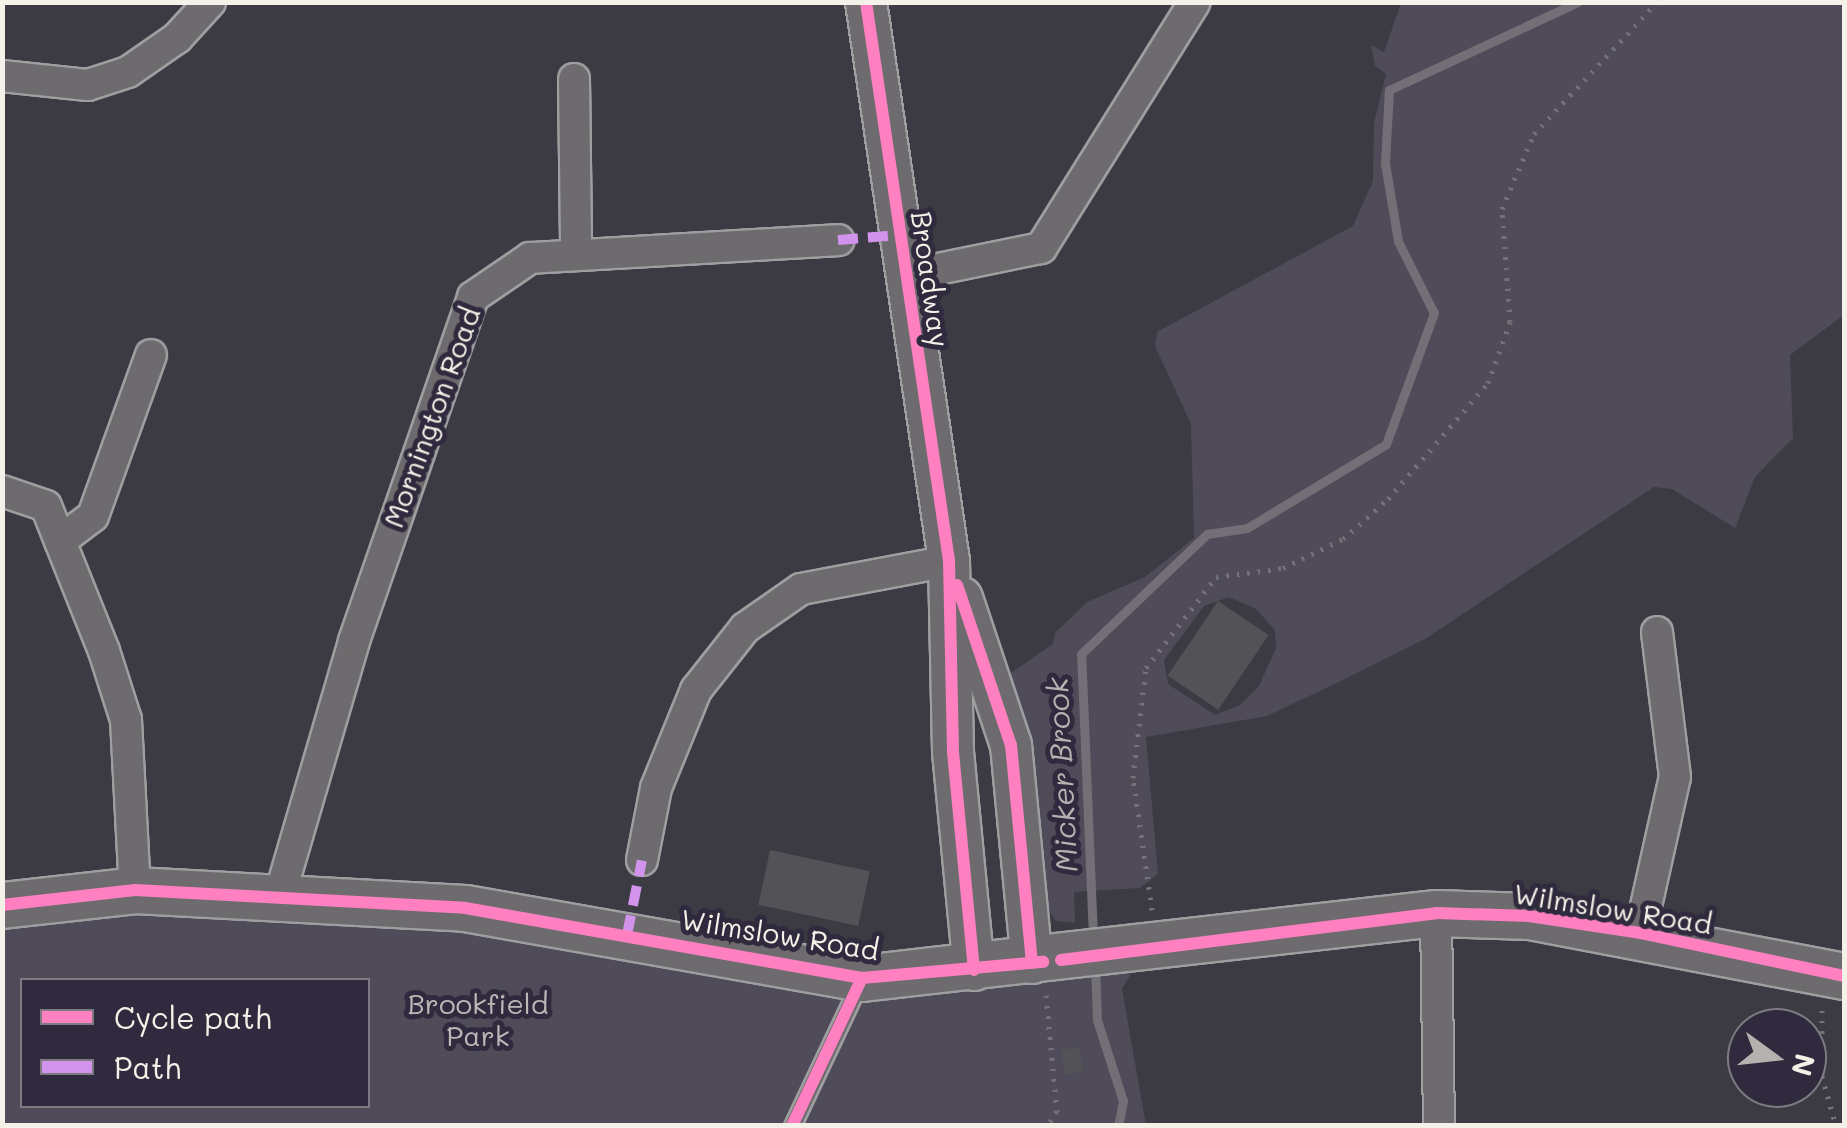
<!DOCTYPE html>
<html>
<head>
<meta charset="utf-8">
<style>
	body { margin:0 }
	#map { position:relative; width:1847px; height:1128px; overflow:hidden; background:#3c3a43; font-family:Mali,sans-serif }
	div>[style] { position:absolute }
	.green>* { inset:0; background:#504b59 }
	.stream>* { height:9px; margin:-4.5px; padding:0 4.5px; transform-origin:4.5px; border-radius:4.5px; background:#736f76 }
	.building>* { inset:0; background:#535257; transform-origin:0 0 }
	.path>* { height:5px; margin-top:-2.5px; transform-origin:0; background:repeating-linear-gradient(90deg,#747276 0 2.5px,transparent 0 10.5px) }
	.roads { filter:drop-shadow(2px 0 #9f9ea0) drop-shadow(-2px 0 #9f9ea0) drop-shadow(0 2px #9f9ea0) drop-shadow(0 -2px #9f9ea0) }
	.lane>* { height:15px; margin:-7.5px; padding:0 7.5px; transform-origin:7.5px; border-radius:7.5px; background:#6e6b6e }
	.street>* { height:30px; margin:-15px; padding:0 15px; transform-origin:15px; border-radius:15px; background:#6e6b6e }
	.secondary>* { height:40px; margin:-20px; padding:0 20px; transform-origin:20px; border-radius:20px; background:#6e6b6e }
	.primary>* { height:45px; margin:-22.5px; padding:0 22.5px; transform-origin:22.5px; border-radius:22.5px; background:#6e6b6e }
	.quiet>* { height:10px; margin-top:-5px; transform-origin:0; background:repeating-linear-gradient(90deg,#d193ec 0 20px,transparent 0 30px) }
	.cycleway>* { height:12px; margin:-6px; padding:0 6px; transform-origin:6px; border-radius:6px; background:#ff80c0 }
	span { translate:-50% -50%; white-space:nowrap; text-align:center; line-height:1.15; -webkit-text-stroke:10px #2f2a3d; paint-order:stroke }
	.street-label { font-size:28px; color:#f4f1e8 }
	.park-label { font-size:28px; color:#bcb8b7 }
	.water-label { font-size:30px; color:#b6b2b2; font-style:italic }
	.frame { position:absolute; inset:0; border:5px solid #f4f1e8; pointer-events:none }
	.legend { position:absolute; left:20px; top:978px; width:350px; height:130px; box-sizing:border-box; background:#2f2a3d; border:2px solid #7e7a81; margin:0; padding:12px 18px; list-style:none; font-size:30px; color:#f4f1e8 }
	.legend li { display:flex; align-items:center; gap:20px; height:50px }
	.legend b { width:50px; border:2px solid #7e7a81 }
	.north { position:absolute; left:1727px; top:1008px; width:100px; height:100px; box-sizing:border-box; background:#2f2a3d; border:2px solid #7e7a81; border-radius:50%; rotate:105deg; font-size:28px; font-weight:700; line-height:40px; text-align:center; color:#f4f1e8 }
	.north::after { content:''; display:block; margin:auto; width:35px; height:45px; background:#b4b1ae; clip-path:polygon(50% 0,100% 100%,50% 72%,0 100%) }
</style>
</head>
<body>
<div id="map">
	<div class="green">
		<i style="clip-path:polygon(evenodd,1401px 3px,1844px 3px,1844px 315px,1790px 355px,1793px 438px,1755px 477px,1735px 528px,1672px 489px,1654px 487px,1425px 639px,1335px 684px,1267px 716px,1146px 737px,1158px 874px,1140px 888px,1074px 892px,1075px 923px,1056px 921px,1045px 905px,1008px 675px,1053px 644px,1055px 633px,1087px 602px,1145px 577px,1194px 538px,1191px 424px,1155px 346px,1157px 332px,1353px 226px,1373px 181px,1374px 123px,1386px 74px,1375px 66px,1371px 45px,1384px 52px,1401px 3px,1229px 597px,1256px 609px,1275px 630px,1276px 648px,1259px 686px,1240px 705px,1215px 715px,1168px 684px,1164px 660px,1204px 606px,1229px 597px)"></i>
		<i style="clip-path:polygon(evenodd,135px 890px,862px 978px,1145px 950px,1122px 989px,1146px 1125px,3px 1126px,3px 912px,135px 890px,22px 980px,368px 980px,368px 1106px,22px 1106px,22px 980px)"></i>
	</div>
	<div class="stream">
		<i style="left:1093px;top:937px;width:283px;rotate:-92.4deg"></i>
		<i style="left:1081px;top:654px;width:174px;rotate:-43.6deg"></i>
		<i style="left:1207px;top:534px;width:40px;rotate:-8.5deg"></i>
		<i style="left:1247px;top:528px;width:162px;rotate:-31.1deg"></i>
		<i style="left:1386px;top:444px;width:140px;rotate:-69.9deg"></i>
		<i style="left:1434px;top:313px;width:80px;rotate:-116.6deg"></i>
		<i style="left:1398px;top:241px;width:79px;rotate:-99.5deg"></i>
		<i style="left:1385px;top:163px;width:73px;rotate:-86.9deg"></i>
		<i style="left:1389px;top:90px;width:208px;rotate:-25deg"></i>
		<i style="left:1095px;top:963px;width:57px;rotate:88deg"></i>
		<i style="left:1097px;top:1020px;width:85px;rotate:72.2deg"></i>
		<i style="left:1123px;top:1101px;width:25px;rotate:101deg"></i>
	</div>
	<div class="building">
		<i style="left:1218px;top:601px;width:61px;height:90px;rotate:34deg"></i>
		<i style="left:770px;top:850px;width:102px;height:56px;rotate:12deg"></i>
		<i style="left:1079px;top:1047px;width:25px;height:18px;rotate:81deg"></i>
	</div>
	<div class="path">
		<i style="left:1152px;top:910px;width:133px;rotate:-98.2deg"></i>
		<i style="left:1133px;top:778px;width:111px;rotate:-83.3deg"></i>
		<i style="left:1146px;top:668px;width:115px;rotate:-52.4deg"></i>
		<i style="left:1216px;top:577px;width:68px;rotate:-7.7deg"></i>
		<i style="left:1283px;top:568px;width:67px;rotate:-25.8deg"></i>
		<i style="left:1343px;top:539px;width:60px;rotate:-41.6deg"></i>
		<i style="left:1388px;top:499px;width:153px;rotate:-49.2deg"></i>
		<i style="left:1488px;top:383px;width:65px;rotate:-70.2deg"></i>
		<i style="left:1510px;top:322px;width:113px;rotate:-94deg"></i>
		<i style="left:1502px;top:209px;width:82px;rotate:-66.9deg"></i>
		<i style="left:1534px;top:134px;width:180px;rotate:-47deg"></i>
		<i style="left:1046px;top:995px;width:117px;rotate:84.6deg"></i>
		<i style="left:1057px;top:1111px;width:18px;rotate:124deg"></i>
		<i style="left:1822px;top:1010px;width:66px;rotate:90deg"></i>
		<i style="left:1822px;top:1076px;width:52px;rotate:74.4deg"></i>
	</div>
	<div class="roads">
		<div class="lane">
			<i style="left:792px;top:1126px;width:161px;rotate:-64.7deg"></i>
		</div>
		<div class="street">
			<i style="left:2px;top:76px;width:86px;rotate:6deg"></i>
			<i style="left:88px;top:85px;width:42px;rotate:-18deg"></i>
			<i style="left:128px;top:72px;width:60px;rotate:-34.8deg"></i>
			<i style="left:177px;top:38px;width:49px;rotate:-47.5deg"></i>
			<i style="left:574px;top:79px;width:176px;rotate:89.3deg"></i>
			<i style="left:904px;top:276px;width:140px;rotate:-11.6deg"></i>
			<i style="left:1041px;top:248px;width:290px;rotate:-58deg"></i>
			<i style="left:2px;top:491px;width:46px;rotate:18.8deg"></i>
			<i style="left:46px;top:506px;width:156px;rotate:68.2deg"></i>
			<i style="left:104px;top:651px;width:72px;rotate:72.3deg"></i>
			<i style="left:126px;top:720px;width:170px;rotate:87deg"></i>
			<i style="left:60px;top:541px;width:41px;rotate:-37.1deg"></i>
			<i style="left:93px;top:516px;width:171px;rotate:-70.2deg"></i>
			<i style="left:642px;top:860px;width:73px;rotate:-79deg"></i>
			<i style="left:656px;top:788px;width:106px;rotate:-67.8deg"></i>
			<i style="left:696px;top:690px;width:79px;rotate:-51.7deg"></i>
			<i style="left:745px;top:628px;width:68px;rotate:-34.9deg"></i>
			<i style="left:801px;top:589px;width:151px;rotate:-10.7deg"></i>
			<i style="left:279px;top:898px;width:268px;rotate:-73.7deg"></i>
			<i style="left:354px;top:641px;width:364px;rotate:-70.9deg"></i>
			<i style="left:473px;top:297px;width:69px;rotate:-34.4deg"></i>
			<i style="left:530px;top:258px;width:309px;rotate:-3.3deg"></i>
			<i style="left:1436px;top:913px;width:213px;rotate:89.2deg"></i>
			<i style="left:1640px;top:933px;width:160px;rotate:-77.4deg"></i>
			<i style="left:1675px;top:777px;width:146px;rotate:-97.1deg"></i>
		</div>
		<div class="secondary">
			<i style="left:866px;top:2px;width:565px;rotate:81.55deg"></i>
			<i style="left:949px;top:561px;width:191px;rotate:88.8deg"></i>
			<i style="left:953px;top:752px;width:219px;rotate:84.5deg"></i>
			<i style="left:962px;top:598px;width:155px;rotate:71.6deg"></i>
			<i style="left:1011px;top:745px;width:219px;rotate:84.5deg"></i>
		</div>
		<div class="primary">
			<i style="left:2px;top:905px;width:134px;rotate:-6.4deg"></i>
			<i style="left:135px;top:890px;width:330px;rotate:3.1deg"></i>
			<i style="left:465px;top:908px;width:403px;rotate:10deg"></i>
			<i style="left:862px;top:978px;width:578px;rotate:-6.46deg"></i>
			<i style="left:1436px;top:913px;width:93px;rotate:1.8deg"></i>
			<i style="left:1529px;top:916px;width:321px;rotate:10.8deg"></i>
		</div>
	</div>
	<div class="quiet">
		<i style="left:838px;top:240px;width:61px;rotate:-4.7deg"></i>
		<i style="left:627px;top:935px;width:76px;rotate:-78.7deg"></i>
	</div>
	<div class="cycleway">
		<i style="left:866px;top:2px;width:565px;rotate:81.55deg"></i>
		<i style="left:949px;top:561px;width:191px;rotate:88.8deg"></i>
		<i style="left:953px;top:752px;width:219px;rotate:84.5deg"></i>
		<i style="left:957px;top:585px;width:169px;rotate:71.4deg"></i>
		<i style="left:1011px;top:745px;width:219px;rotate:84.5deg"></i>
		<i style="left:2px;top:905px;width:134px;rotate:-6.4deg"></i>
		<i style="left:135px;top:890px;width:330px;rotate:3.1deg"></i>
		<i style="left:465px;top:908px;width:403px;rotate:10deg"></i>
		<i style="left:862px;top:978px;width:182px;rotate:-5.1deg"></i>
		<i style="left:1061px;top:960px;width:378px;rotate:-7.1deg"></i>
		<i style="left:1436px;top:913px;width:93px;rotate:1.8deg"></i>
		<i style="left:1529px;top:916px;width:112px;rotate:8.7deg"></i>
		<i style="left:1640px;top:933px;width:208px;rotate:11.9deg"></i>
		<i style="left:792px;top:1126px;width:164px;rotate:-64.7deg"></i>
	</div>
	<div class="street-label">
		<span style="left:931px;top:279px;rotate:82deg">Broadway</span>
		<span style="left:431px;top:417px;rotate:-70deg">Mornington Road</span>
		<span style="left:1613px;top:908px;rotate:9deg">Wilmslow Road</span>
		<span style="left:780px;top:934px;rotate:9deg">Wilmslow Road</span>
	</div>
	<div class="park-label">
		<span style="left:478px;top:1019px">Brookfield<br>Park</span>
	</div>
	<div class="water-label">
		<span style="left:1061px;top:775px;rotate:-93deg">Micker Brook</span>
	</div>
	<div class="frame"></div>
	<ul class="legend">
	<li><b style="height:12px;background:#ff80c0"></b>Cycle path</li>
	<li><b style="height:12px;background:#d193ec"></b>Path</li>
	</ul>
	<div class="north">N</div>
</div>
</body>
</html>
